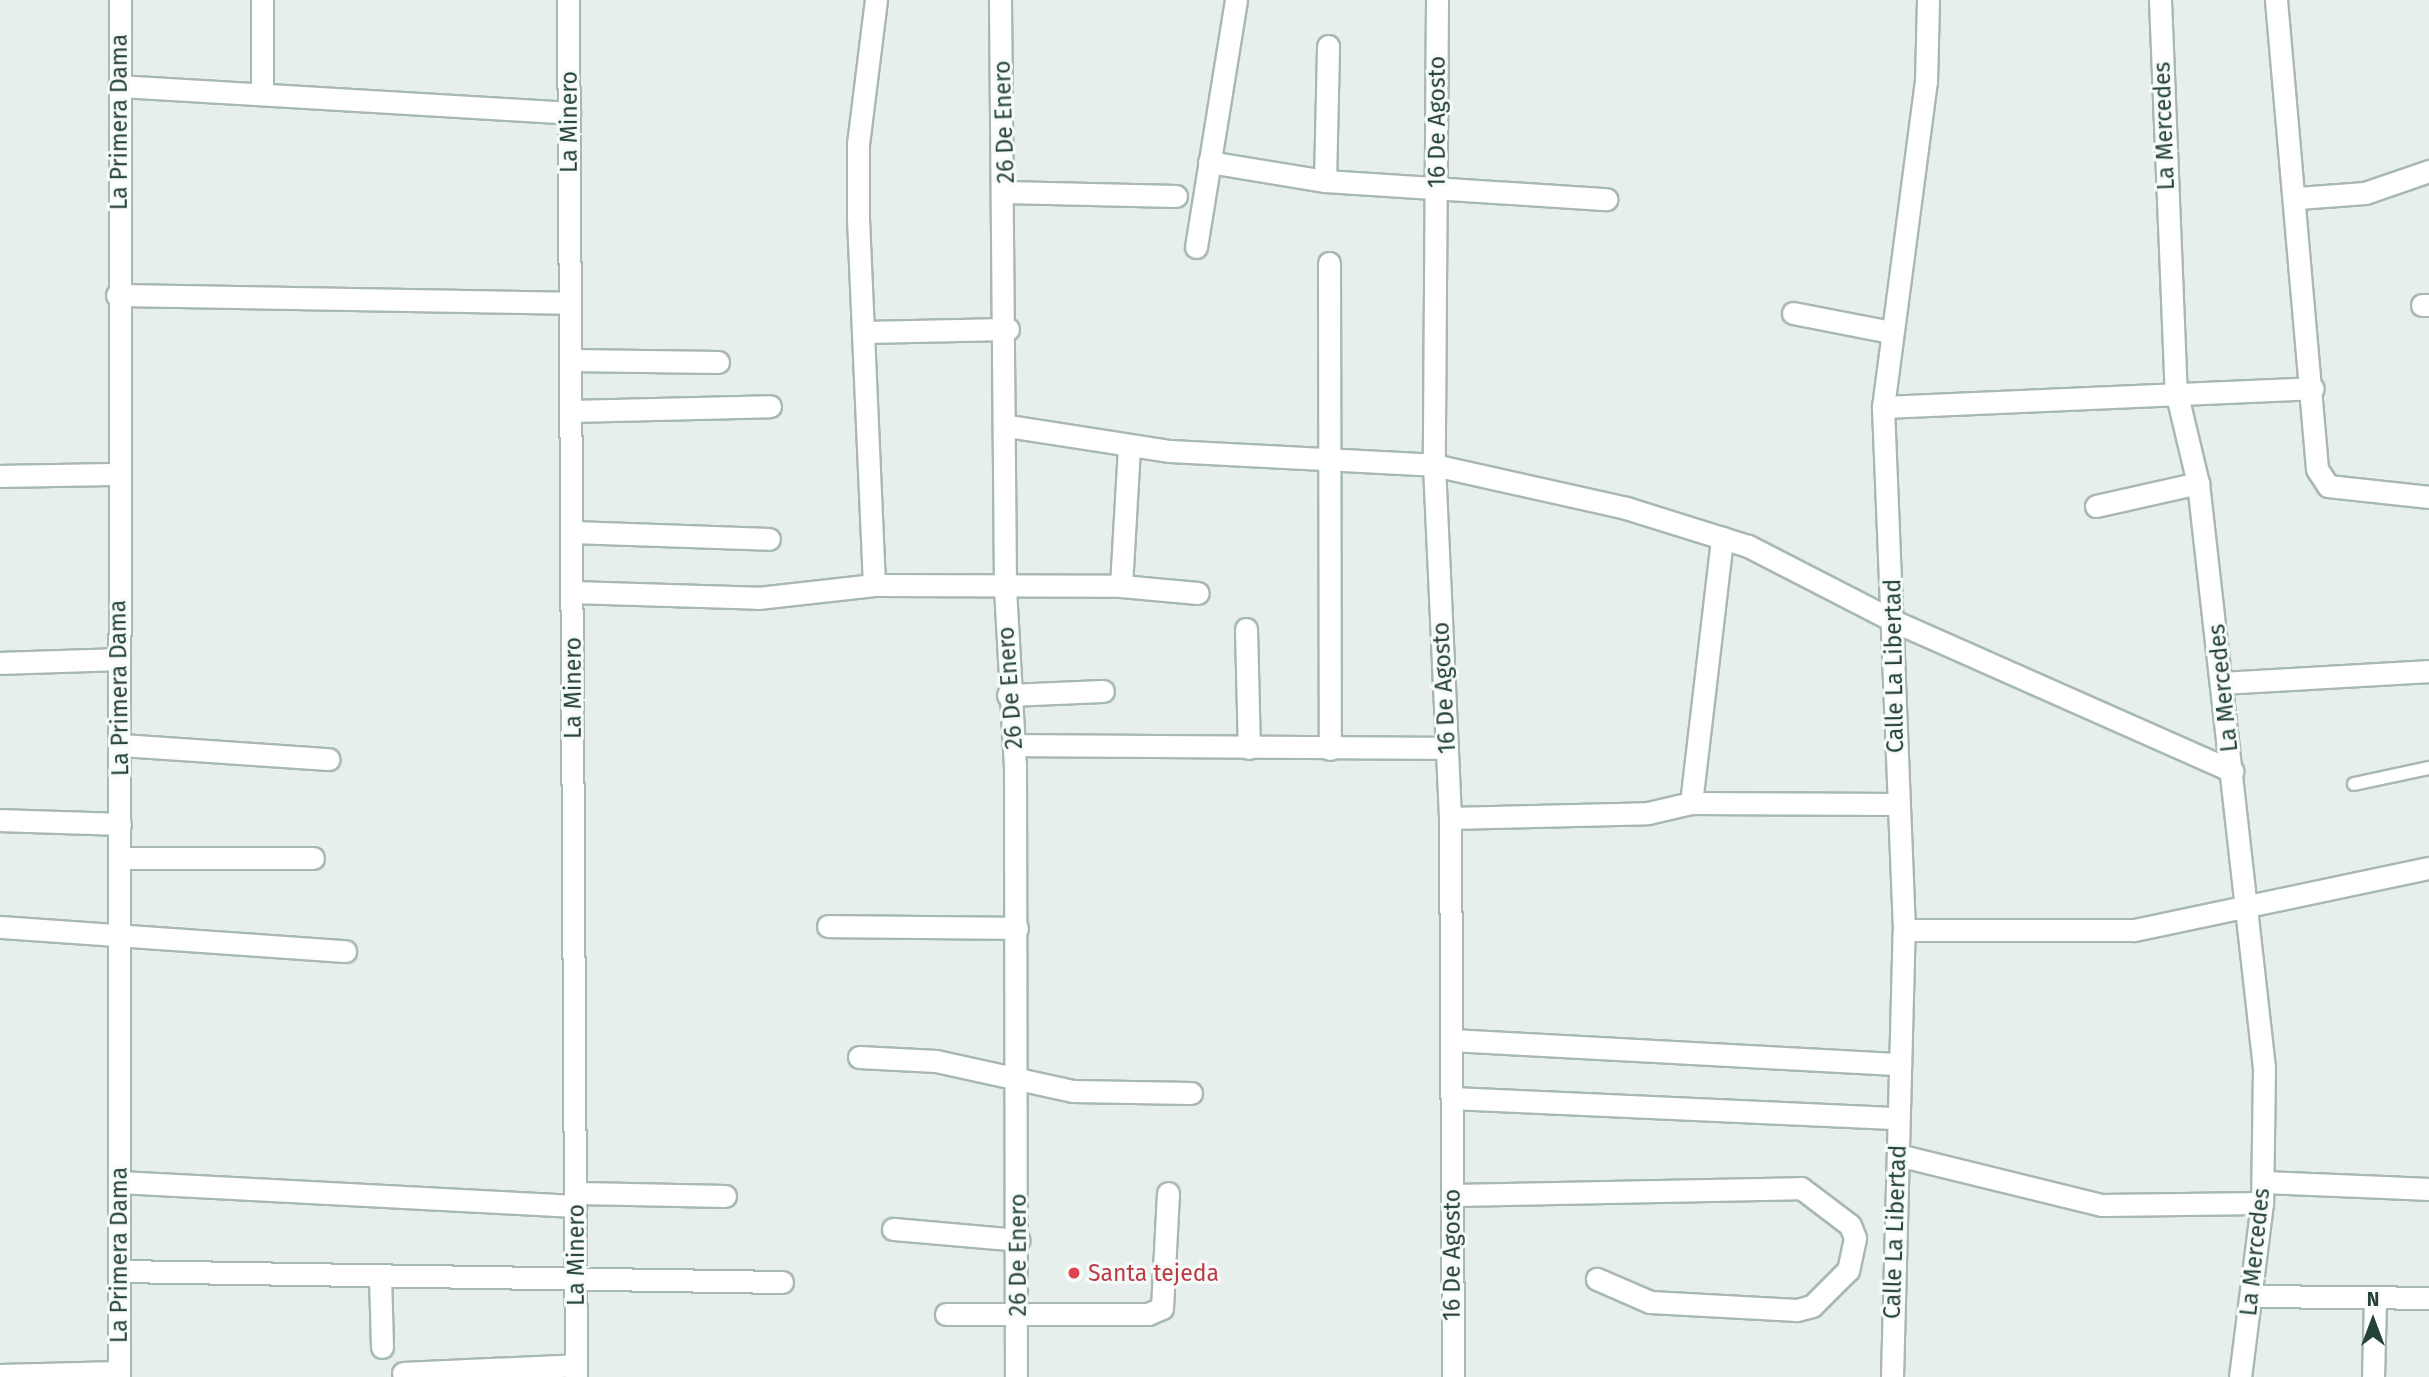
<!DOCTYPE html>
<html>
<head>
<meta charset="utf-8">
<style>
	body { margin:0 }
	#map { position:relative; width:2429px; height:1377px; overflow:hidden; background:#e6efeb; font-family:"Fira Sans",sans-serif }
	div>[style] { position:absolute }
	.roads { filter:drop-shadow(2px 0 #a8b8b2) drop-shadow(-2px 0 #a8b8b2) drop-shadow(0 2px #a8b8b2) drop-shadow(0 -2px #a8b8b2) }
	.lane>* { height:12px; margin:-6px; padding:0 6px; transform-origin:6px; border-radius:6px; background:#fff }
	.street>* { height:21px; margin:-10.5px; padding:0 10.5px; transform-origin:10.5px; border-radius:10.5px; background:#fff }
	.dots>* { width:19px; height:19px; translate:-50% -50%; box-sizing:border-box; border:4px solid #f7fbf9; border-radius:50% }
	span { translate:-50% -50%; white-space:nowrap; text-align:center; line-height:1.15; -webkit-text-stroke:6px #f7fbf9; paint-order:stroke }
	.street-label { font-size:23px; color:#24423a }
	.health-label { font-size:23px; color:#be3a42 }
	.left { translate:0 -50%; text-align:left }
	.north { position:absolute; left:2338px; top:1286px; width:70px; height:70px; -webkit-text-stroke:5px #f7fbf9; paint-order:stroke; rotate:0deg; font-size:19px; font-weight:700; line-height:28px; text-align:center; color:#24423a }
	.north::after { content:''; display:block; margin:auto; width:24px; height:32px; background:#24423a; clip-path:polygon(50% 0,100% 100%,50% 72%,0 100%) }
</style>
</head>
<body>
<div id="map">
	<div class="roads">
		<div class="lane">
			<i style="left:2354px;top:784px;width:77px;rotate:-12deg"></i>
		</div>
		<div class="street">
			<i style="left:262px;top:0;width:94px;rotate:90deg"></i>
			<i style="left:568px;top:0;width:1377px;rotate:89.67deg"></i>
			<i style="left:1000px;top:0;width:588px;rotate:89.51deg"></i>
			<i style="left:1005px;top:588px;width:177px;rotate:86.8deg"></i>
			<i style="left:1015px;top:765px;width:612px;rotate:89.91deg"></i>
			<i style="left:1437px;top:0;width:465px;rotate:90.4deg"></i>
			<i style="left:1434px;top:465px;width:353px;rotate:87.4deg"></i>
			<i style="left:1450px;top:818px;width:559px;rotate:89.69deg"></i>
			<i style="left:2160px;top:0;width:391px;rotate:87.7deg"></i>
			<i style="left:2176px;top:391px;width:95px;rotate:76.6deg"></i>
			<i style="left:2198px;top:483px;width:589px;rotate:83.56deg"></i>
			<i style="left:2264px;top:1068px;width:135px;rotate:90.8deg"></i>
			<i style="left:2262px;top:1203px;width:175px;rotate:97.2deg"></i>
			<i style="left:2276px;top:0;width:471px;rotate:85deg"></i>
			<i style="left:2317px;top:469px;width:20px;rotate:57deg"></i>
			<i style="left:2328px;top:486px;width:102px;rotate:6.2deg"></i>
			<i style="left:119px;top:86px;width:451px;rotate:3.4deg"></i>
			<i style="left:1209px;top:162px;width:118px;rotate:9.3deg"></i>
			<i style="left:1325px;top:181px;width:282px;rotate:3.7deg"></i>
			<i style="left:1325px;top:181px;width:135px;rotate:-88.7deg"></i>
			<i style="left:1005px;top:192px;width:171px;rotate:1.3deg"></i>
			<i style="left:2298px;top:198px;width:67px;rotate:-4.3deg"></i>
			<i style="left:2365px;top:193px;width:68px;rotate:-19deg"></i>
			<i style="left:1196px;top:247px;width:250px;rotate:-80.8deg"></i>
			<i style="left:1329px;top:263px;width:486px;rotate:89.9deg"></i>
			<i style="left:117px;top:295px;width:453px;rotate:1deg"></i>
			<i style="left:2422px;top:305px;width:7px"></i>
			<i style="left:1793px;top:313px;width:100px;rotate:11deg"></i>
			<i style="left:863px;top:332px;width:145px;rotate:-1.2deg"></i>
			<i style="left:570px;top:360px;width:148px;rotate:0.8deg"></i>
			<i style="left:1883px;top:407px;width:430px;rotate:-2.5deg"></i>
			<i style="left:571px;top:411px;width:199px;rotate:-1.4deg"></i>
			<i style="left:1008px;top:426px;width:164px;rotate:8.8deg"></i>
			<i style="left:1170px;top:451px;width:264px;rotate:3deg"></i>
			<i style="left:1434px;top:465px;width:197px;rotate:12.6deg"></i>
			<i style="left:1626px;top:508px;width:128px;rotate:17.3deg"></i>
			<i style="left:1748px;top:546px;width:166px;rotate:27.2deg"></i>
			<i style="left:1896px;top:622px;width:368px;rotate:23.9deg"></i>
			<i style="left:0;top:476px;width:116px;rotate:-1deg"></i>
			<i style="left:2096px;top:506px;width:105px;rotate:-12.7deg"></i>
			<i style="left:572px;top:532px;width:197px;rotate:2deg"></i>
			<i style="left:874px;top:585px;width:369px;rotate:-92.5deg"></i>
			<i style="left:858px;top:216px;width:72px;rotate:-90deg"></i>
			<i style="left:858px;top:144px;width:145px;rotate:-82.9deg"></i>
			<i style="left:1121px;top:586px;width:140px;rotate:-86.7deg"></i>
			<i style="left:572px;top:592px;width:186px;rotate:1.8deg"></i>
			<i style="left:758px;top:598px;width:117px;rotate:-6.4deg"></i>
			<i style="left:874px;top:585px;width:247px;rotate:0.2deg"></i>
			<i style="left:1121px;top:586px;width:77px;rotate:5.2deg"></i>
			<i style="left:1246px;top:629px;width:119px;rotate:88.6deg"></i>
			<i style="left:0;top:663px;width:119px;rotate:-1.9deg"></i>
			<i style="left:2223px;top:683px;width:206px;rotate:-3.3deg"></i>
			<i style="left:1008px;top:695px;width:95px;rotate:-2.4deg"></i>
			<i style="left:121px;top:745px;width:208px;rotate:3.9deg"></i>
			<i style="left:1014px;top:745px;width:433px;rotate:0.4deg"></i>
			<i style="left:1691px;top:803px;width:206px;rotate:0.3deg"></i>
			<i style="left:1450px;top:818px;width:198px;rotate:-1.4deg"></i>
			<i style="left:1648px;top:813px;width:44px;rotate:-13.1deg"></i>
			<i style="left:1691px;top:803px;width:267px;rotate:-83.3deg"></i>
			<i style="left:0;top:820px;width:120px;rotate:1.9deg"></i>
			<i style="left:120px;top:858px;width:193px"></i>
			<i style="left:828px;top:926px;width:189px;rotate:0.6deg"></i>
			<i style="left:0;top:927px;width:346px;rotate:4deg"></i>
			<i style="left:1904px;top:930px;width:230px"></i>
			<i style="left:2134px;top:930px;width:301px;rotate:-11.9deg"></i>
			<i style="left:1451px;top:1040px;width:450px;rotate:3.1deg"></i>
			<i style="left:859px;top:1057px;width:77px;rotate:3deg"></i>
			<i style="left:936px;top:1061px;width:140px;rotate:12.4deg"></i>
			<i style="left:1073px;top:1091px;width:118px;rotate:1deg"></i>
			<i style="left:1452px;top:1098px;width:447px;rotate:2.6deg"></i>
			<i style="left:1898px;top:1155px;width:210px;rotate:13.8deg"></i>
			<i style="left:2102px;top:1205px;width:160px;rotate:-0.7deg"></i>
			<i style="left:119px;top:1182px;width:457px;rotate:3deg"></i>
			<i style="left:2263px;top:1182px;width:166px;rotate:2.4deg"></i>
			<i style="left:575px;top:1193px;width:150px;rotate:1.1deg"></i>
			<i style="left:1452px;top:1195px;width:349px;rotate:-1.1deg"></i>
			<i style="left:1801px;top:1188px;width:61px;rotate:37.1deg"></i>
			<i style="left:1850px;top:1225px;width:14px;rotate:69deg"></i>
			<i style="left:1855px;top:1238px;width:33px;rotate:102deg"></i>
			<i style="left:1848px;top:1270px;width:51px;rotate:135deg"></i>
			<i style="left:1812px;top:1306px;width:16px;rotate:165deg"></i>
			<i style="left:1797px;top:1310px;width:147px;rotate:-176.9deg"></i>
			<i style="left:1650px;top:1302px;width:58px;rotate:-156.5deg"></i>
			<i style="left:893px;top:1229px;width:126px;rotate:5deg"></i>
			<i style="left:119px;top:1271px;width:663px;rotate:0.95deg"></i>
			<i style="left:380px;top:1275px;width:72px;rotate:88.4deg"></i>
			<i style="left:2252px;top:1296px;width:177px;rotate:0.6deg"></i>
			<i style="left:946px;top:1314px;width:202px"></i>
			<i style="left:1148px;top:1314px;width:15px;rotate:-23deg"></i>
			<i style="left:1162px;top:1308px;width:115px;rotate:-87deg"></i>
			<i style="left:403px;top:1373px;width:173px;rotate:-2.6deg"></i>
			<i style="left:0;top:1375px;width:119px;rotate:-1.4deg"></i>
			<i style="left:119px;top:1377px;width:1377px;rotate:-89.96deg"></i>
			<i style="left:1892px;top:1377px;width:447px;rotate:-88.5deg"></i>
			<i style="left:1904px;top:930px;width:523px;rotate:-92.3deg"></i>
			<i style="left:1883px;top:407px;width:328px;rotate:-82.5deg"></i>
			<i style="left:1926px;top:82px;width:82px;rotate:-88.6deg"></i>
			<i style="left:2373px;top:1377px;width:79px;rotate:-88.5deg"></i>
		</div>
	</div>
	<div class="dots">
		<i style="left:1074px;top:1273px;background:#e0444e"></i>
	</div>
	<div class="street-label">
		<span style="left:119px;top:122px;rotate:-90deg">La Primera Dama</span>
		<span style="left:569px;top:122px;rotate:-90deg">La Minero</span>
		<span style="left:1004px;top:122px;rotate:-92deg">26 De Enero</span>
		<span style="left:1437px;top:122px;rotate:-90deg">16 De Agosto</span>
		<span style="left:2164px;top:126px;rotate:-92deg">La Mercedes</span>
		<span style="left:1894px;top:666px;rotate:-91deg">Calle La Libertad</span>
		<span style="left:119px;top:688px;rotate:-91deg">La Primera Dama</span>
		<span style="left:573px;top:688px;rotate:-90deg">La Minero</span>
		<span style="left:1010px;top:688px;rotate:-94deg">26 De Enero</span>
		<span style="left:1444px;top:688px;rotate:-93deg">16 De Agosto</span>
		<span style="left:2223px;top:688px;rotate:-96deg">La Mercedes</span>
		<span style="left:1895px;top:1232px;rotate:-88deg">Calle La Libertad</span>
		<span style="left:2255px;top:1252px;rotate:-84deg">La Mercedes</span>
		<span style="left:119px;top:1255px;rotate:-90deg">La Primera Dama</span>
		<span style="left:576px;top:1255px;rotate:-90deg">La Minero</span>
		<span style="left:1018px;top:1255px;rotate:-90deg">26 De Enero</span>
		<span style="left:1452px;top:1255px;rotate:-90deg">16 De Agosto</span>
	</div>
	<div class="health-label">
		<span class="left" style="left:1088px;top:1273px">Santa tejeda</span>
	</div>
	<div class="north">N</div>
</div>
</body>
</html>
